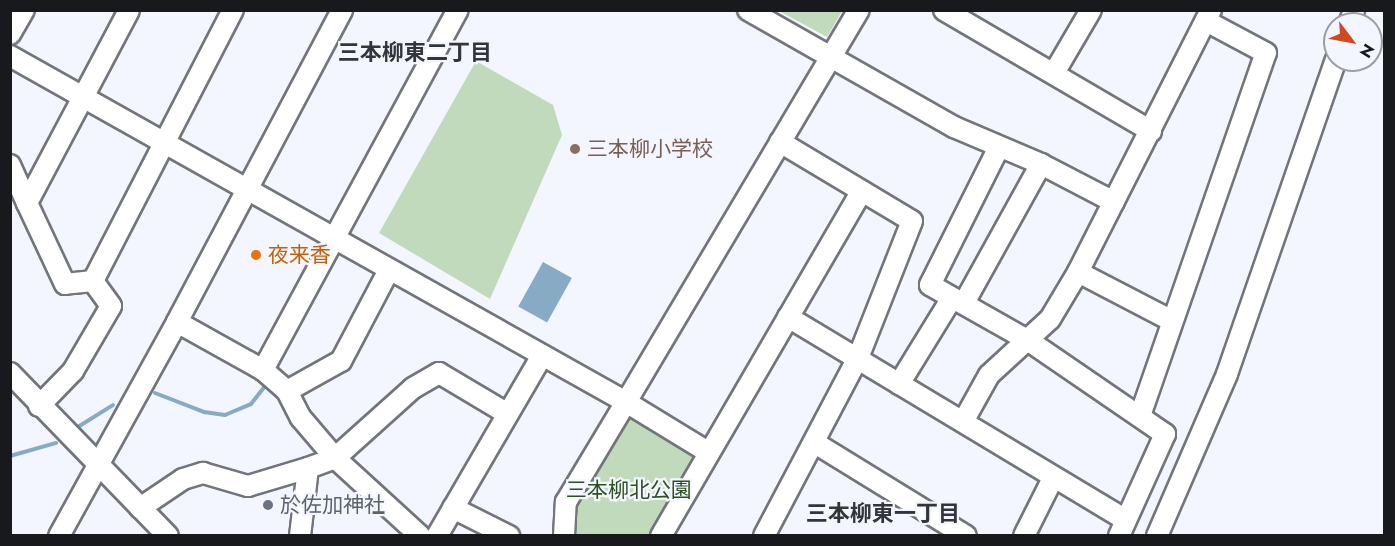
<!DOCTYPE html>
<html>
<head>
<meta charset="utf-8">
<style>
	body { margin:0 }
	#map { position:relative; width:1395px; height:546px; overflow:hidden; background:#f3f6fe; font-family:Jost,"Noto Sans JP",sans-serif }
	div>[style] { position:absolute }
	.green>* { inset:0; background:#c2dabc }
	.water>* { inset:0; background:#87abc4; transform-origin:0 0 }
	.stream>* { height:4px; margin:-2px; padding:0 2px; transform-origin:2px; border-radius:2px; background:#87abc4 }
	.roads { filter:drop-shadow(2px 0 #72757b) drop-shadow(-2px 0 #72757b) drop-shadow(0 2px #72757b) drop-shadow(0 -2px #72757b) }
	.minor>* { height:20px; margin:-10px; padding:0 10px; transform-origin:10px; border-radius:10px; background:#fff }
	.dots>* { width:16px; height:16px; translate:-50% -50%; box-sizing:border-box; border:3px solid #f3f6fe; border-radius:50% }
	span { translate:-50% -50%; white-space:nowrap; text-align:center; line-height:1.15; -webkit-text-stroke:4.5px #f3f6fe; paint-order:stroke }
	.education-label { font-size:21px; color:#785e54 }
	.left { translate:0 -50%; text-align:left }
	.food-label { font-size:21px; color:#c56008 }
	.park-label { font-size:21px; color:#2d5022 }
	.worship-label { font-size:21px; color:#5b616d }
	.neighbourhood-label { font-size:22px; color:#33353b; font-weight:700 }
	.frame { position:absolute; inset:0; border:12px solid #18191c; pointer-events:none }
	.north { position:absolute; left:1323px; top:12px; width:60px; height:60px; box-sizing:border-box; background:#f3f6fe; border:2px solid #9b9ea4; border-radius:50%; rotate:122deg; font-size:16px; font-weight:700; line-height:24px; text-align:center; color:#18191c }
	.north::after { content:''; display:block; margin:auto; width:21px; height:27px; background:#d14822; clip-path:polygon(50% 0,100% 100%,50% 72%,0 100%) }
</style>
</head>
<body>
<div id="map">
	<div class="green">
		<i style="clip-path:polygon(779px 11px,842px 11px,827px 37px)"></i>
		<i style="clip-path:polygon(476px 61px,553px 105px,562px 135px,490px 299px,379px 233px)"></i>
		<i style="clip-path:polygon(627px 411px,697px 454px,652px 535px,571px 536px,571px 505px)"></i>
	</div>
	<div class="water">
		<i style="left:543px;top:262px;width:33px;height:51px;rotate:29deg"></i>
	</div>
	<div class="stream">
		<i style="left:274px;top:370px;width:24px;rotate:-62deg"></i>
		<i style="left:155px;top:393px;width:53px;rotate:21.2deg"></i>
		<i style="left:204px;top:412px;width:21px;rotate:8deg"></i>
		<i style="left:225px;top:415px;width:28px;rotate:-23deg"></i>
		<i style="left:251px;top:404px;width:24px;rotate:-52deg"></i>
		<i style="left:73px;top:430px;width:47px;rotate:-32deg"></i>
		<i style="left:10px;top:456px;width:48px;rotate:-15.8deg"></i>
	</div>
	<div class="roads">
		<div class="minor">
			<i style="left:748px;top:10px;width:237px;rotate:29.6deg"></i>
			<i style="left:954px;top:127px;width:95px;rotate:23deg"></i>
			<i style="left:1041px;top:164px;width:82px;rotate:27.5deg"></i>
			<i style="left:944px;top:10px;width:240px;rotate:30.3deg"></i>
			<i style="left:1349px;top:24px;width:15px;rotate:-70deg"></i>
			<i style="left:10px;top:34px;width:28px;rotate:-60deg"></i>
			<i style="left:10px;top:56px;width:707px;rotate:29.32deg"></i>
			<i style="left:626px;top:402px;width:456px;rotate:-59.3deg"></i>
			<i style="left:1054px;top:73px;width:73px;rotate:-59.6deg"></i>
			<i style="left:998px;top:149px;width:152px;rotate:116.6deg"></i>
			<i style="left:930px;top:285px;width:114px;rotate:29.5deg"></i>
			<i style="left:1029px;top:341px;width:165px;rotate:34.4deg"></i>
			<i style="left:1165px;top:434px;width:112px;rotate:114.3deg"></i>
			<i style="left:10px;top:165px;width:42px;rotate:65.9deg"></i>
			<i style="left:1078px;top:272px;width:106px;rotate:27.5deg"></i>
			<i style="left:93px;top:281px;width:28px;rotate:174deg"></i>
			<i style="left:65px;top:284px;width:89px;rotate:-115.1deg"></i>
			<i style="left:27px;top:203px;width:218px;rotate:-62.1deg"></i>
			<i style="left:964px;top:303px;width:159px;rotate:-61deg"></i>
			<i style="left:788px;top:317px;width:394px;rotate:31deg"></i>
			<i style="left:177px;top:322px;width:98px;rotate:29.2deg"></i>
			<i style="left:263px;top:370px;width:409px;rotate:-61.6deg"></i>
			<i style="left:263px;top:370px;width:32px;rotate:41deg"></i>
			<i style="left:287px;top:391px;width:30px;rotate:63deg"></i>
			<i style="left:301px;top:418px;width:52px;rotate:49.6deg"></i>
			<i style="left:335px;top:458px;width:115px;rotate:42.5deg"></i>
			<i style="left:10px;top:373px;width:227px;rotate:45.9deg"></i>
			<i style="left:899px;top:384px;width:101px;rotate:-58.4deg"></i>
			<i style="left:287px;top:391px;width:62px;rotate:-29.1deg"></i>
			<i style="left:341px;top:361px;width:103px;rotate:-62.2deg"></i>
			<i style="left:39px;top:406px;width:49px;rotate:-45.8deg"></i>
			<i style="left:73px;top:371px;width:75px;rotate:-59.7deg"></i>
			<i style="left:111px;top:306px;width:31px;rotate:-126deg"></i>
			<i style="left:93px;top:281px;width:305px;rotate:-62.7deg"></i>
			<i style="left:1140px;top:416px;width:384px;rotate:-70.9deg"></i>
			<i style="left:1266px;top:53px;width:68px;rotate:-151.9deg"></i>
			<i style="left:964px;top:420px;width:51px;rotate:-60.9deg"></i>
			<i style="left:989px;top:375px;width:83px;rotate:-42.6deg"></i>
			<i style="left:1050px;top:319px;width:55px;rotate:-59.2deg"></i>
			<i style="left:1078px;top:272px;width:294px;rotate:-63.1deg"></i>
			<i style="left:815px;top:443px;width:177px;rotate:31.6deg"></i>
			<i style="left:140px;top:508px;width:52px;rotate:-34deg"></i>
			<i style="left:183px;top:479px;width:21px;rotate:-17deg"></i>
			<i style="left:203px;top:473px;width:47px;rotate:16.1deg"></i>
			<i style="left:248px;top:486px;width:63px;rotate:-16.7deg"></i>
			<i style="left:453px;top:508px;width:63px;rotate:26.6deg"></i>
			<i style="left:59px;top:536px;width:244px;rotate:-61.1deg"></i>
			<i style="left:177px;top:322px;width:353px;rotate:-62.1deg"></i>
			<i style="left:300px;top:536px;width:68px;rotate:-83.3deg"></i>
			<i style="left:308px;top:468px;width:29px;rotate:-20deg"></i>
			<i style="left:335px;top:458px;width:105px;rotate:-41.9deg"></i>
			<i style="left:413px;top:388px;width:30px;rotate:-30deg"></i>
			<i style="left:439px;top:373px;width:78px;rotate:30.8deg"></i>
			<i style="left:437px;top:536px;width:207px;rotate:-59.8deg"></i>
			<i style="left:564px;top:536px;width:34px;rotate:-87deg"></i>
			<i style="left:566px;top:502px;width:117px;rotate:-59deg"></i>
			<i style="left:626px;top:402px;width:96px;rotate:31.4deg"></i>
			<i style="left:661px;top:536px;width:399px;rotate:-59.8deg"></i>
			<i style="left:764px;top:536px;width:201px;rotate:-62.2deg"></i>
			<i style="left:858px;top:358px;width:147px;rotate:-68.5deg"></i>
			<i style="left:912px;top:221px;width:154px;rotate:-149.1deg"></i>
			<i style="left:1024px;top:536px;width:65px;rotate:-63.4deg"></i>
			<i style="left:1157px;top:536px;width:176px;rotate:-66.6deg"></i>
			<i style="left:1227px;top:374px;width:332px;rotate:-70.9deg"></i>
		</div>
	</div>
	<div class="dots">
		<i style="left:575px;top:149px;background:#8d6e63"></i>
		<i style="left:256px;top:255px;background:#e8710a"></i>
		<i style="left:268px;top:505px;background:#6b7280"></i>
	</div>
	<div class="education-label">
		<span class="left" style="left:587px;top:149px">三本柳小学校</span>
	</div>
	<div class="food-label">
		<span class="left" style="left:268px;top:255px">夜来香</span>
	</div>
	<div class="park-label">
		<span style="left:629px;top:490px">三本柳北公園</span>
	</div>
	<div class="worship-label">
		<span class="left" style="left:280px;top:505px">於佐加神社</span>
	</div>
	<div class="neighbourhood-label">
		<span style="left:415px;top:53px">三本柳東二丁目</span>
		<span style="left:883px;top:514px">三本柳東一丁目</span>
	</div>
	<div class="frame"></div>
	<div class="north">N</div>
</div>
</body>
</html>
